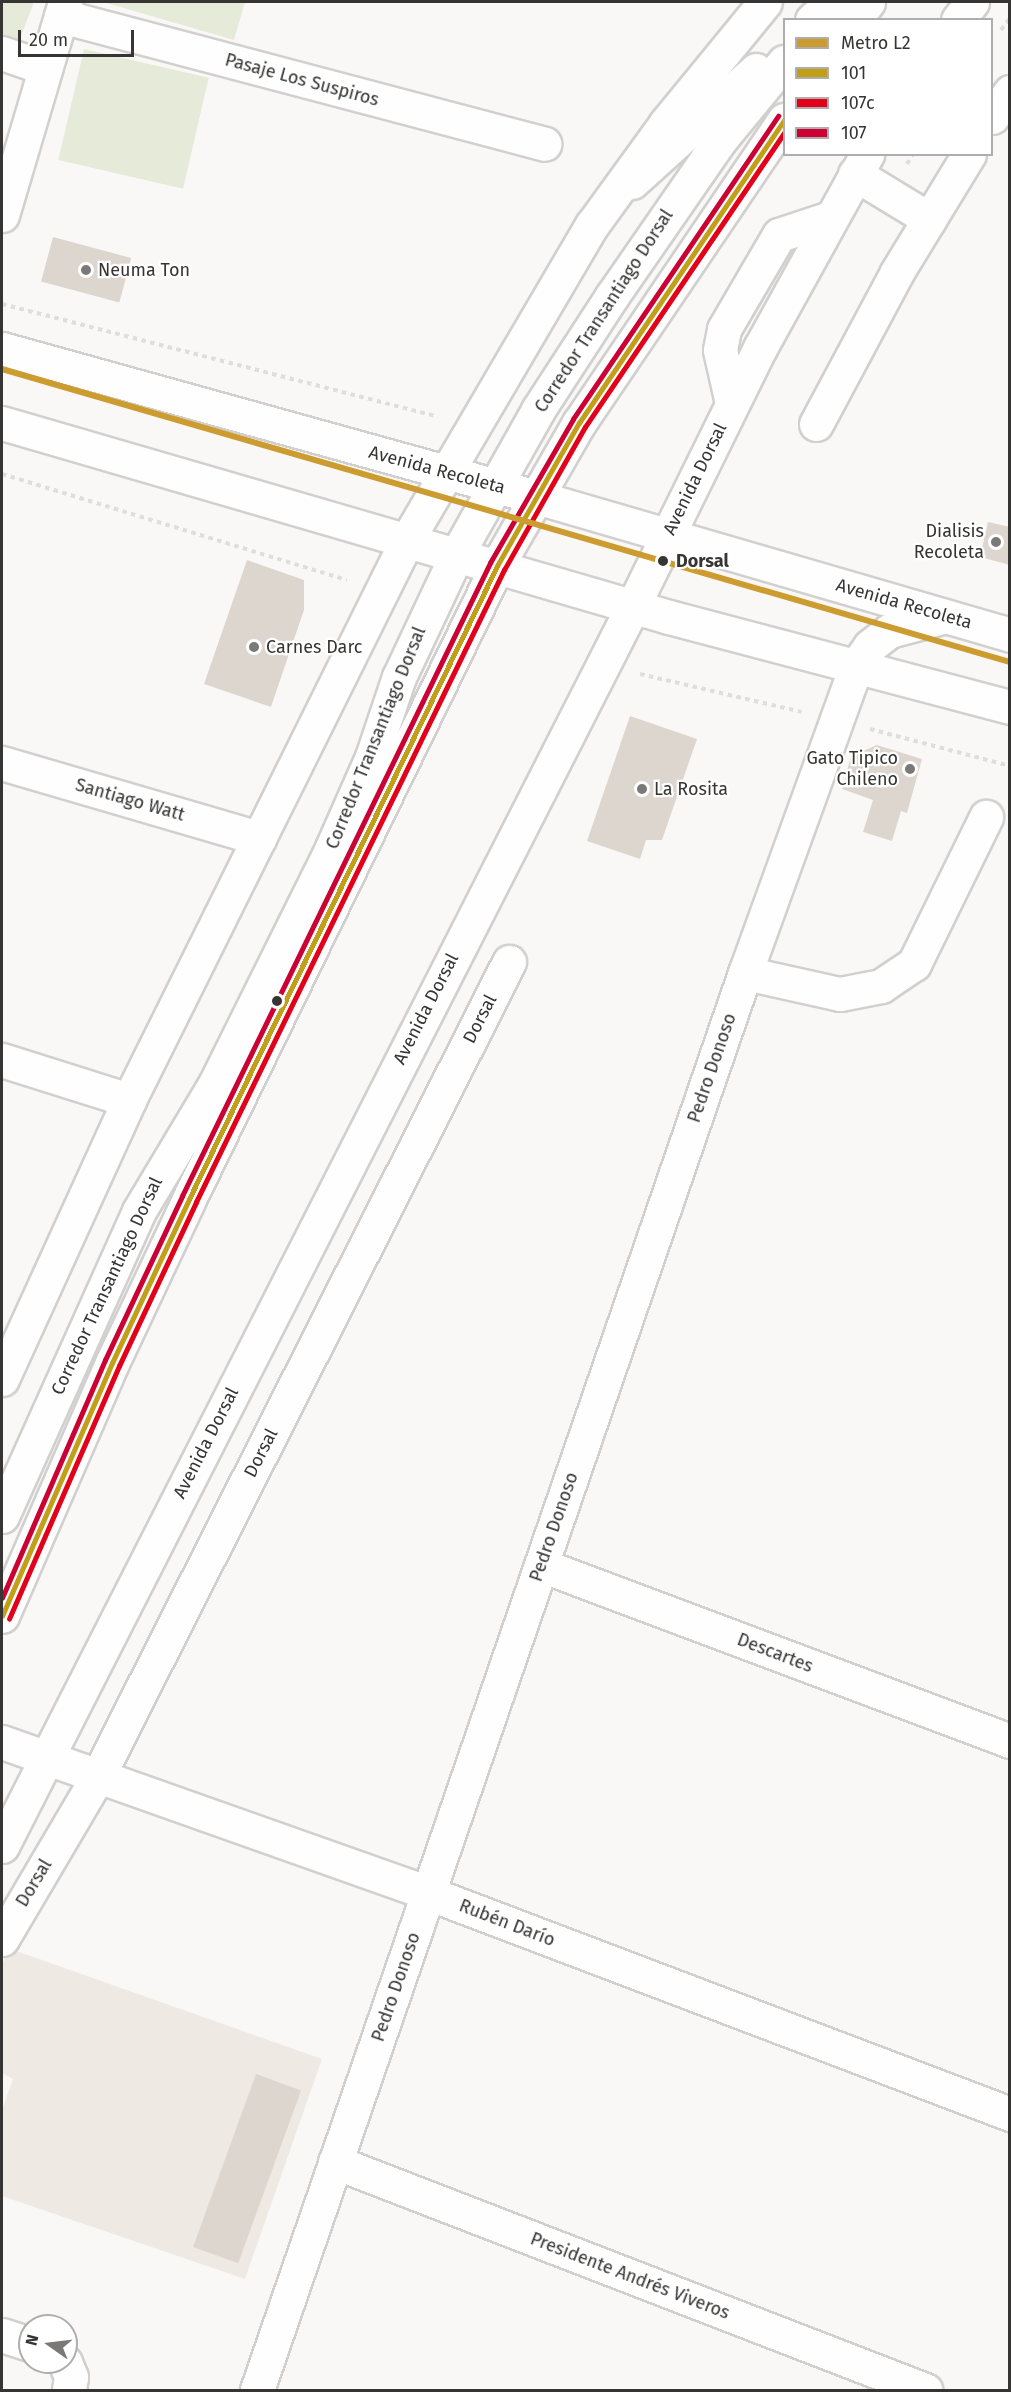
<!DOCTYPE html>
<html>
<head>
<meta charset="utf-8">
<style>
	body { margin:0 }
	#map { position:relative; width:1011px; height:2392px; overflow:hidden; background:#faf8f6; font-family:"Fira Sans",sans-serif }
	div>[style] { position:absolute }
	.built>* { inset:0; background:#eee9e3 }
	.green>* { inset:0; background:#e5ead9; transform-origin:0 0 }
	.building>* { inset:0; background:#ddd6cf; transform-origin:0 0 }
	.path>* { height:4px; margin-top:-2px; transform-origin:0; background:repeating-linear-gradient(90deg,#dededd 0 4.5px,transparent 0 9px) }
	.roads { filter:drop-shadow(2px 0 #d1d0cf) drop-shadow(-2px 0 #d1d0cf) drop-shadow(0 2px #d1d0cf) drop-shadow(0 -2px #d1d0cf) }
	.minor>* { height:33px; margin:-16.5px; padding:0 16.5px; transform-origin:16.5px; border-radius:16.5px; background:#fefefe }
	.major>* { height:33px; margin:-16.5px; padding:0 16.5px; transform-origin:16.5px; border-radius:16.5px; background:#fefefe }
	.bus-1>* { height:4.5px; margin:-2.25px; padding:0 2.25px; transform-origin:2.25px; border-radius:2.25px; background:#c19f19 }
	.bus-2>* { height:4.5px; margin:-2.25px; padding:0 2.25px; transform-origin:2.25px; border-radius:2.25px; background:#e2001a }
	.bus-3>* { height:4.5px; margin:-2.25px; padding:0 2.25px; transform-origin:2.25px; border-radius:2.25px; background:#c03 }
	.metro-1>* { height:6px; margin:-3px; padding:0 3px; transform-origin:3px; border-radius:3px; background:#cd9c30 }
	.dots>* { width:16px; height:16px; translate:-50% -50%; box-sizing:border-box; border:3px solid #fff; border-radius:50% }
	span { translate:-50% -50%; white-space:nowrap; text-align:center; line-height:1.15; -webkit-text-stroke:4.5px #fff; paint-order:stroke }
	.street-label { font-size:18px; color:#363534 }
	.poi-label { font-size:18px; color:#363534 }
	.left { translate:0 -50%; text-align:left }
	.right { translate:-100% -50%; text-align:right }
	.stop-label { font-size:18px; color:#363534; font-weight:700 }
	.frame { position:absolute; inset:0; border:3px solid #363534; pointer-events:none }
	.legend { position:absolute; left:783px; top:18px; width:210px; height:138px; box-sizing:border-box; background:#fff; border:2px solid #afaeae; margin:0; padding:8px 10px; list-style:none; font-size:18px; color:#363534 }
	.legend li { display:flex; align-items:center; gap:12px; height:30px }
	.legend b { width:30px; border:2px solid #afaeae }
	.north { position:absolute; left:18px; top:2314px; width:60px; height:60px; box-sizing:border-box; background:#fff; border:2px solid #afaeae; border-radius:50%; rotate:284deg; font-size:16px; font-weight:700; line-height:24px; text-align:center; color:#363534 }
	.north::after { content:''; display:block; margin:auto; width:21px; height:27px; background:#7b7978; clip-path:polygon(50% 0,100% 100%,50% 72%,0 100%) }
	.scale { position:absolute; left:18px; top:30px; width:116px; height:27px; box-sizing:border-box; border:3px solid #363534; border-top:0; padding-left:8px; font-size:18px; line-height:21px; white-space:nowrap; color:#363534; -webkit-text-stroke:4px #fff; paint-order:stroke }
</style>
</head>
<body>
<div id="map">
	<div class="built">
		<i style="clip-path:polygon(8px 1948px,322px 2059px,245px 2279px,2px 2196px,2px 2110px,13px 2079px,2px 2073px,2px 1966px)"></i>
	</div>
	<div class="green">
		<i style="clip-path:polygon(2px 2px,34px 2px,18px 44px,2px 38px)"></i>
		<i style="clip-path:polygon(103px 2px,245px 2px,234px 40px)"></i>
		<i style="left:84px;top:49px;width:128px;height:114px;rotate:13deg"></i>
	</div>
	<div class="building">
		<i style="left:53px;top:237px;width:81px;height:46px;rotate:15deg"></i>
		<i style="clip-path:polygon(988px 522px,1010px 527px,1010px 565px,980px 557px)"></i>
		<i style="clip-path:polygon(247px 560px,304px 580px,304px 610px,271px 707px,204px 684px)"></i>
		<i style="clip-path:polygon(630px 716px,697px 739px,662px 840px,646px 840px,640px 859px,587px 841px)"></i>
		<i style="clip-path:polygon(877px 745px,922px 759px,907px 813px,901px 811px,892px 841px,863px 832px,873px 800px,842px 789px,851px 756px)"></i>
		<i style="left:256px;top:2074px;width:48px;height:184px;rotate:20deg"></i>
	</div>
	<div class="path">
		<i style="left:1001px;top:30px;width:15px;rotate:-53deg"></i>
		<i style="left:907px;top:164px;width:12px;rotate:-59deg"></i>
		<i style="left:2px;top:304px;width:450px;rotate:14.5deg"></i>
		<i style="left:2px;top:474px;width:361px;rotate:17.1deg"></i>
		<i style="left:640px;top:674px;width:166px;rotate:13.2deg"></i>
		<i style="left:870px;top:729px;width:145px;rotate:14.8deg"></i>
	</div>
	<div class="roads">
		<div class="minor">
			<i style="left:61px;top:16px;width:500px;rotate:14.8deg"></i>
			<i style="left:812px;top:20px;width:27px;rotate:-42deg"></i>
			<i style="left:854px;top:20px;width:23px;rotate:-52deg"></i>
			<i style="left:2px;top:53px;width:46px;rotate:19.2deg"></i>
			<i style="left:992px;top:117px;width:31px;rotate:-54deg"></i>
			<i style="left:855px;top:174px;width:87px;rotate:31.3deg"></i>
			<i style="left:632px;top:182px;width:167px;rotate:-42.1deg"></i>
			<i style="left:2px;top:215px;width:222px;rotate:-73.5deg"></i>
			<i style="left:732px;top:403px;width:54px;rotate:-102.8deg"></i>
			<i style="left:720px;top:350px;width:21px;rotate:-79deg"></i>
			<i style="left:724px;top:329px;width:109px;rotate:-59.7deg"></i>
			<i style="left:779px;top:235px;width:54px;rotate:-18.4deg"></i>
			<i style="left:816px;top:424px;width:172px;rotate:-61.9deg"></i>
			<i style="left:897px;top:272px;width:138px;rotate:-58.6deg"></i>
			<i style="left:2px;top:763px;width:268px;rotate:16.3deg"></i>
			<i style="left:745px;top:973px;width:97px;rotate:12.5deg"></i>
			<i style="left:840px;top:994px;width:42px;rotate:-11deg"></i>
			<i style="left:881px;top:986px;width:40px;rotate:-34deg"></i>
			<i style="left:914px;top:964px;width:164px;rotate:-63.9deg"></i>
			<i style="left:2px;top:1060px;width:133px;rotate:17.5deg"></i>
			<i style="left:2px;top:1516px;width:334px;rotate:-65.8deg"></i>
			<i style="left:139px;top:1211px;width:148px;rotate:-59.1deg"></i>
			<i style="left:215px;top:1084px;width:261px;rotate:-63.6deg"></i>
			<i style="left:331px;top:850px;width:102px;rotate:-66.2deg"></i>
			<i style="left:372px;top:757px;width:84px;rotate:-71.4deg"></i>
			<i style="left:399px;top:677px;width:136px;rotate:-64.8deg"></i>
			<i style="left:457px;top:554px;width:165px;rotate:-60.6deg"></i>
			<i style="left:538px;top:410px;width:136px;rotate:-57deg"></i>
			<i style="left:612px;top:296px;width:190px;rotate:-55.3deg"></i>
			<i style="left:720px;top:140px;width:101px;rotate:-50.6deg"></i>
			<i style="left:541px;top:1565px;width:501px;rotate:20.57deg"></i>
			<i style="left:2px;top:1616px;width:276px;rotate:-66.5deg"></i>
			<i style="left:112px;top:1363px;width:181px;rotate:-64.8deg"></i>
			<i style="left:189px;top:1199px;width:704px;rotate:-64.05deg"></i>
			<i style="left:497px;top:566px;width:165px;rotate:-60.2deg"></i>
			<i style="left:579px;top:423px;width:366px;rotate:-55.9deg"></i>
			<i style="left:2px;top:1742px;width:452px;rotate:19.5deg"></i>
			<i style="left:428px;top:1893px;width:623px;rotate:20.79deg"></i>
			<i style="left:2px;top:1939px;width:189px;rotate:-59.5deg"></i>
			<i style="left:98px;top:1776px;width:912px;rotate:-63.21deg"></i>
			<i style="left:335px;top:2162px;width:633px;rotate:21.13deg"></i>
			<i style="left:2px;top:2335px;width:29px;rotate:18deg"></i>
			<i style="left:65px;top:2362px;width:16px;rotate:68deg"></i>
			<i style="left:71px;top:2377px;width:13px;rotate:99deg"></i>
			<i style="left:257px;top:2390px;width:1499px;rotate:-71deg"></i>
			<i style="left:745px;top:973px;width:326px;rotate:-70.1deg"></i>
		</div>
		<div class="major">
			<i style="left:958px;top:20px;width:23px;rotate:-52deg"></i>
			<i style="left:2px;top:349px;width:554px;rotate:15.49deg"></i>
			<i style="left:536px;top:497px;width:494px;rotate:16.2deg"></i>
			<i style="left:2px;top:423px;width:695px;rotate:16.22deg"></i>
			<i style="left:669px;top:617px;width:353px;rotate:14.8deg"></i>
			<i style="left:856px;top:666px;width:24px;rotate:-55deg"></i>
			<i style="left:870px;top:646px;width:24px;rotate:-38deg"></i>
			<i style="left:889px;top:631px;width:55px;rotate:-14.8deg"></i>
			<i style="left:2px;top:1379px;width:307px;rotate:-65.5deg"></i>
			<i style="left:129px;top:1100px;width:625px;rotate:-63.6deg"></i>
			<i style="left:407px;top:540px;width:365px;rotate:-59.6deg"></i>
			<i style="left:592px;top:225px;width:126px;rotate:-54deg"></i>
			<i style="left:666px;top:123px;width:156px;rotate:-50.7deg"></i>
			<i style="left:2px;top:1846px;width:1391px;rotate:-63.03deg"></i>
			<i style="left:633px;top:606px;width:288px;rotate:-63.8deg"></i>
			<i style="left:760px;top:348px;width:222px;rotate:-61.1deg"></i>
		</div>
	</div>
	<div class="bus-1">
		<i style="left:2px;top:1616px;width:276px;rotate:-66.5deg"></i>
		<i style="left:112px;top:1363px;width:181px;rotate:-64.8deg"></i>
		<i style="left:189px;top:1199px;width:704px;rotate:-64.05deg"></i>
		<i style="left:497px;top:566px;width:165px;rotate:-60.2deg"></i>
		<i style="left:579px;top:423px;width:366px;rotate:-55.9deg"></i>
	</div>
	<div class="bus-2">
		<i style="left:9px;top:1619px;width:276px;rotate:-66.5deg"></i>
		<i style="left:119px;top:1366px;width:181px;rotate:-64.8deg"></i>
		<i style="left:196px;top:1202px;width:703px;rotate:-64.02deg"></i>
		<i style="left:504px;top:570px;width:164px;rotate:-60.5deg"></i>
		<i style="left:585px;top:427px;width:355px;rotate:-55.9deg"></i>
	</div>
	<div class="bus-3">
		<i style="left:2px;top:1598px;width:259px;rotate:-66.6deg"></i>
		<i style="left:105px;top:1360px;width:181px;rotate:-64.8deg"></i>
		<i style="left:182px;top:1196px;width:704px;rotate:-64.05deg"></i>
		<i style="left:490px;top:563px;width:166px;rotate:-60deg"></i>
		<i style="left:573px;top:419px;width:366px;rotate:-55.9deg"></i>
	</div>
	<div class="metro-1">
		<i style="left:2px;top:369px;width:1050px;rotate:16.21deg"></i>
	</div>
	<div class="dots">
		<i style="left:86px;top:270px;background:#7b7978"></i>
		<i style="left:996px;top:542px;background:#7b7978"></i>
		<i style="left:663px;top:561px;background:#363534"></i>
		<i style="left:254px;top:647px;background:#7b7978"></i>
		<i style="left:910px;top:769px;background:#7b7978"></i>
		<i style="left:642px;top:789px;background:#7b7978"></i>
		<i style="left:277px;top:1001px;background:#363534"></i>
	</div>
	<div class="street-label">
		<span style="left:302px;top:80px;rotate:15deg">Pasaje Los Suspiros</span>
		<span style="left:604px;top:311px;rotate:-57deg">Corredor Transantiago Dorsal</span>
		<span style="left:437px;top:470px;rotate:15deg">Avenida Recoleta</span>
		<span style="left:695px;top:479px;rotate:-64deg">Avenida Dorsal</span>
		<span style="left:904px;top:604px;rotate:16deg">Avenida Recoleta</span>
		<span style="left:376px;top:738px;rotate:-68deg">Corredor Transantiago Dorsal</span>
		<span style="left:130px;top:800px;rotate:16deg">Santiago Watt</span>
		<span style="left:426px;top:1009px;rotate:-63deg">Avenida Dorsal</span>
		<span style="left:480px;top:1019px;rotate:-63deg">Dorsal</span>
		<span style="left:712px;top:1068px;rotate:-71deg">Pedro Donoso</span>
		<span style="left:107px;top:1286px;rotate:-65deg">Corredor Transantiago Dorsal</span>
		<span style="left:206px;top:1443px;rotate:-63deg">Avenida Dorsal</span>
		<span style="left:261px;top:1453px;rotate:-63deg">Dorsal</span>
		<span style="left:554px;top:1527px;rotate:-71deg">Pedro Donoso</span>
		<span style="left:775px;top:1653px;rotate:21deg">Descartes</span>
		<span style="left:34px;top:1883px;rotate:-59deg">Dorsal</span>
		<span style="left:507px;top:1923px;rotate:21deg">Rubén Darío</span>
		<span style="left:396px;top:1987px;rotate:-71deg">Pedro Donoso</span>
		<span style="left:630px;top:2276px;rotate:21deg">Presidente Andrés Viveros</span>
	</div>
	<div class="poi-label">
		<span class="left" style="left:98px;top:270px">Neuma Ton</span>
		<span class="right" style="left:984px;top:542px">Dialisis<br>Recoleta</span>
		<span class="left" style="left:266px;top:647px">Carnes Darc</span>
		<span class="right" style="left:898px;top:769px">Gato Tipico<br>Chileno</span>
		<span class="left" style="left:654px;top:789px">La Rosita</span>
	</div>
	<div class="stop-label">
		<span class="left" style="left:676px;top:561px">Dorsal</span>
	</div>
	<div class="frame"></div>
	<ul class="legend">
	<li><b style="height:8px;background:#cd9c30"></b>Metro L2</li>
	<li><b style="height:8px;background:#c19f19"></b>101</li>
	<li><b style="height:8px;background:#e2001a"></b>107c</li>
	<li><b style="height:8px;background:#c03"></b>107</li>
	</ul>
	<div class="north">N</div>
	<div class="scale">20 m</div>
</div>
</body>
</html>
